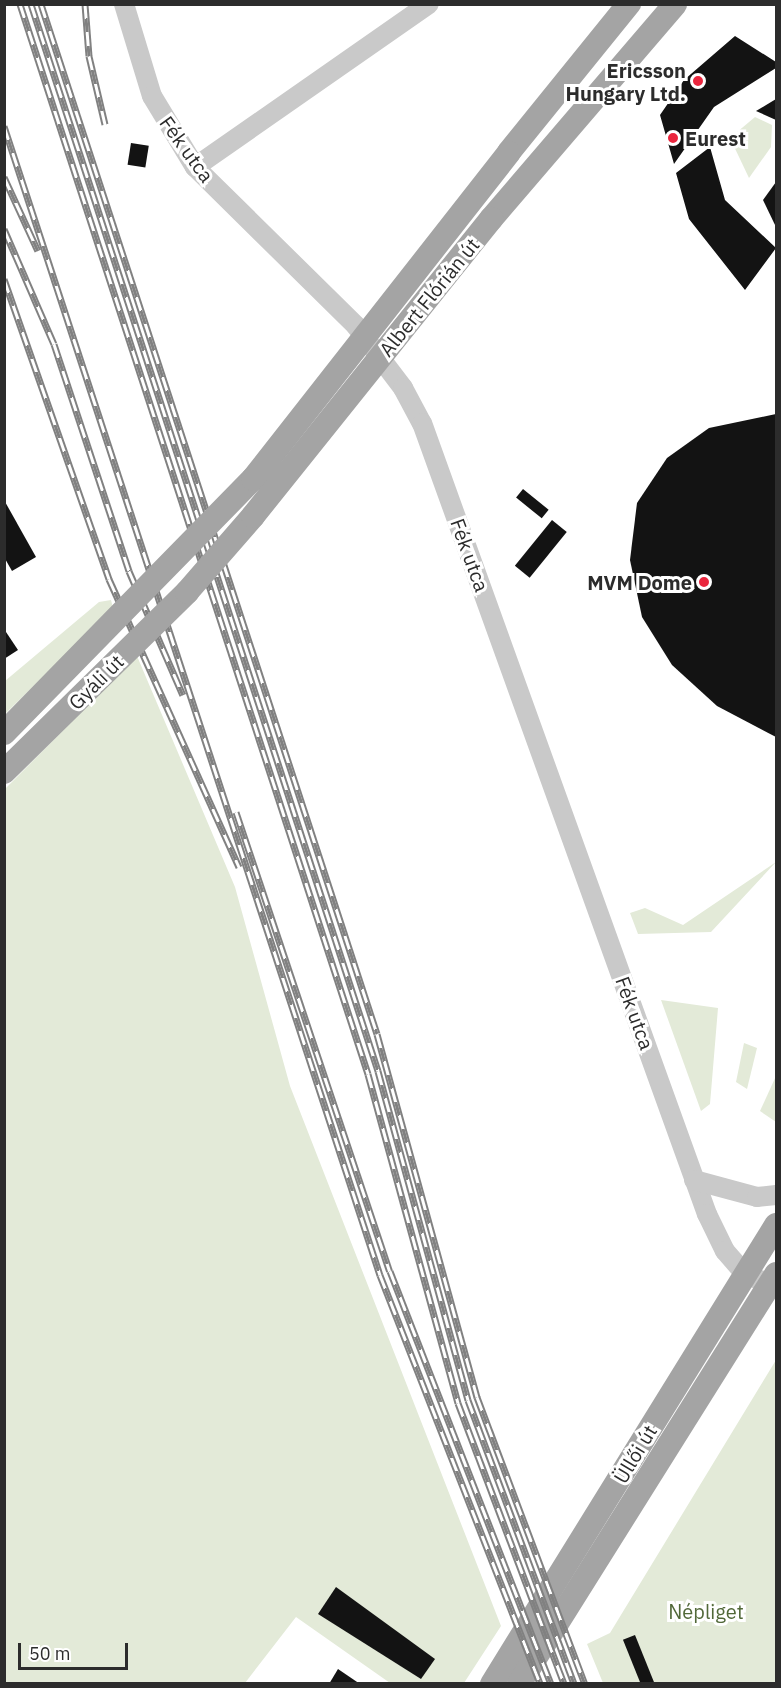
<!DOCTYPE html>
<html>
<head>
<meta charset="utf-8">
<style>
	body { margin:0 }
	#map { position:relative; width:781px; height:1688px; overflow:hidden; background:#fff; font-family:"IBM Plex Sans",sans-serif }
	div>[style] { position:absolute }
	.green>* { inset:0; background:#e3ead8 }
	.building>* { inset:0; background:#131313; transform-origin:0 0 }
	.minor>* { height:20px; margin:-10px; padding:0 10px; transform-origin:10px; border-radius:10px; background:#c9c9c9 }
	.major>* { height:24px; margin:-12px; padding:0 12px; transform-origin:12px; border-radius:12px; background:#a4a4a4 }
	.rail>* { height:7px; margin-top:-3.5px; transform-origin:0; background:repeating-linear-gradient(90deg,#fff 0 14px,#818181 0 28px); box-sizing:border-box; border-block:2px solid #818181 }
	.major-bridge>* { height:24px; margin:-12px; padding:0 12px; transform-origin:12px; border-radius:12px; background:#a4a4a4 }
	.dots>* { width:16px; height:16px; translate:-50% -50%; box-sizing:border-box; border:3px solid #fff; border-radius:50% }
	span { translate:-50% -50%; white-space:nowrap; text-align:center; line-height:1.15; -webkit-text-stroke:6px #fff; paint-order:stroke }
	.poi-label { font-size:20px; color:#2c2c2c; font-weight:700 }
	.right { translate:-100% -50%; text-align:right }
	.left { translate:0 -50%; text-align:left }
	.street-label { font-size:20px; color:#2c2c2c }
	.park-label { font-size:20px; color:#516838 }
	.frame { position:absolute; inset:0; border:6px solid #2c2c2c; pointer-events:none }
	.scale { position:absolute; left:18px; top:1643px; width:110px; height:27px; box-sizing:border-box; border:3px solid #2c2c2c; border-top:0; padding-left:8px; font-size:18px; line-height:21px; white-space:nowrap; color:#2c2c2c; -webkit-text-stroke:4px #fff; paint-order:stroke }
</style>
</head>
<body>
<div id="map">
	<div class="green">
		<i style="clip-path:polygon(755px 117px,772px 125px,771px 147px,749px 178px,730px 138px)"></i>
		<i style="clip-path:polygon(111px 600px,113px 608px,5px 714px,5px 681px,99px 602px)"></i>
		<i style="clip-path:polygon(137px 656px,235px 887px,290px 1086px,501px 1626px,464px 1683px,390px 1683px,296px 1617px,245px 1683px,5px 1684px,5px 789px)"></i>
		<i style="clip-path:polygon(776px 862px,711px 932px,638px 934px,630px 913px,645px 908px,683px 925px)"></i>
		<i style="clip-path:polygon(661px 1000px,718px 1008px,710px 1104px,701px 1111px)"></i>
		<i style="clip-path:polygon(744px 1043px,757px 1048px,747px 1089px,736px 1082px)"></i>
		<i style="clip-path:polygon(776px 1076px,776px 1122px,760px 1111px)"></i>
		<i style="clip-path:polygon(776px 1360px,776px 1683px,603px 1683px,587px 1644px,610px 1633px)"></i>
	</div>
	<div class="building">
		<i style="clip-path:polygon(735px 36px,776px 62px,776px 68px,714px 107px,674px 164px,660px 115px,684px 80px)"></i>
		<i style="clip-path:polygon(776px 99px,776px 120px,756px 111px)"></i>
		<i style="left:131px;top:143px;width:18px;height:22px;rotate:9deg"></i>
		<i style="clip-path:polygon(710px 147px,725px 200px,776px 248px,745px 290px,689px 219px,676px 173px)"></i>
		<i style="clip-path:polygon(776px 182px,776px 227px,763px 200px)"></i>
		<i style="clip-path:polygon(776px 414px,776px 737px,717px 706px,672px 665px,642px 617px,630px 560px,637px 503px,667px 458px,709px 428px)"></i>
		<i style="left:523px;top:489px;width:33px;height:11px;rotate:39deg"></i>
		<i style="clip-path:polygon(4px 500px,36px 557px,12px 571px,4px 557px)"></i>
		<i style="left:552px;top:520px;width:19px;height:59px;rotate:39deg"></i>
		<i style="clip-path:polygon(4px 629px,18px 650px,4px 659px)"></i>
		<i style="clip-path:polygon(336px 1587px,435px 1659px,421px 1679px,318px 1614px)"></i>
		<i style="left:635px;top:1635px;width:53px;height:13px;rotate:68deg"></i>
		<i style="clip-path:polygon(338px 1669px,360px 1684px,329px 1684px)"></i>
	</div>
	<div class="minor">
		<i style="left:124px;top:4px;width:96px;rotate:73.1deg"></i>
		<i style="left:152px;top:96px;width:83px;rotate:58.8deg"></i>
		<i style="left:195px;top:167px;width:226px;rotate:44.6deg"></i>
		<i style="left:356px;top:326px;width:78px;rotate:52.8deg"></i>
		<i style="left:403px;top:388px;width:40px;rotate:62deg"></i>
		<i style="left:422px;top:423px;width:841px;rotate:70.19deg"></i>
		<i style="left:707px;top:1214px;width:41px;rotate:64.1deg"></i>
		<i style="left:725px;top:1251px;width:30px;rotate:49deg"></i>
		<i style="left:745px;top:1274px;width:27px;rotate:22deg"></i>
		<i style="left:195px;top:167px;width:285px;rotate:-34.9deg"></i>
		<i style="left:694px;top:1180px;width:65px;rotate:15.1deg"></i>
		<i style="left:757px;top:1197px;width:19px;rotate:-6deg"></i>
	</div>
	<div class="major">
		<i style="left:509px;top:152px;width:191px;rotate:-51deg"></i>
		<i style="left:491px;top:219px;width:283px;rotate:-49.4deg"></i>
		<i style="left:492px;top:1684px;width:540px;rotate:-58.25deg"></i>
		<i style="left:519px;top:1684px;width:484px;rotate:-57.9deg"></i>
	</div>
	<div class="rail">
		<i style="left:20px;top:4px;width:1125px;rotate:71.98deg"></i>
		<i style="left:368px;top:1074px;width:341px;rotate:74.7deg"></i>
		<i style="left:458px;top:1403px;width:300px;rotate:69.3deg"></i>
		<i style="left:31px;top:4px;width:1122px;rotate:71.98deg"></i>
		<i style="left:378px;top:1071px;width:341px;rotate:74.7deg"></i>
		<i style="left:468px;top:1400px;width:303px;rotate:69.5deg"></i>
		<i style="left:41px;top:4px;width:1083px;rotate:71.93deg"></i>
		<i style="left:377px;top:1034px;width:377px;rotate:74.6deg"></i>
		<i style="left:477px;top:1397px;width:307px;rotate:69.4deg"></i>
		<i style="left:85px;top:4px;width:52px;rotate:85.6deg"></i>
		<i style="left:89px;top:56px;width:70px;rotate:76.8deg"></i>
		<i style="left:4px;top:126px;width:1209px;rotate:71.88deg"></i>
		<i style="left:380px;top:1275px;width:439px;rotate:68.6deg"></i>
		<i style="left:4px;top:177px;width:81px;rotate:65.3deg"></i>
		<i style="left:4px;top:229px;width:125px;rotate:66.5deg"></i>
		<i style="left:54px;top:344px;width:239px;rotate:71.7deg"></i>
		<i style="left:129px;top:571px;width:135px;rotate:66.5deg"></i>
		<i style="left:4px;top:279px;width:318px;rotate:70.7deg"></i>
		<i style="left:109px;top:579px;width:316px;rotate:65.7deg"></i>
		<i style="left:236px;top:812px;width:484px;rotate:71.5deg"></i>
		<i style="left:390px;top:1271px;width:443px;rotate:68.7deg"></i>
	</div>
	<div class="major-bridge">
		<i style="left:4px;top:733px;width:356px;rotate:-45.6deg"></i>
		<i style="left:253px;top:479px;width:415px;rotate:-51.9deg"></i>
		<i style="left:4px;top:772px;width:257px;rotate:-44.5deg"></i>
		<i style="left:187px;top:592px;width:101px;rotate:-49deg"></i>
		<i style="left:253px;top:516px;width:381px;rotate:-51.3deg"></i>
	</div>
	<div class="dots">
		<i style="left:698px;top:81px;background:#ea263e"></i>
		<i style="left:673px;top:138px;background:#ea263e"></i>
		<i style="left:704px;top:582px;background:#ea263e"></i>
	</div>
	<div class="poi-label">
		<span class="right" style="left:686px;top:82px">Ericsson<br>Hungary Ltd.</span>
		<span class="left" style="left:685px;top:138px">Eurest</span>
		<span class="right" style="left:692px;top:582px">MVM Dome</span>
	</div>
	<div class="street-label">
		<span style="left:187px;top:149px;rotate:54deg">Fék utca</span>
		<span style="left:429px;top:297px;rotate:-51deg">Albert Flórián út</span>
		<span style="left:470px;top:555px;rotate:70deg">Fék utca</span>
		<span style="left:96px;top:682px;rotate:-45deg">Gyáli út</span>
		<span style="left:635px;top:1013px;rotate:70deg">Fék utca</span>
		<span style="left:635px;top:1454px;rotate:-59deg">Üllői út</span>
	</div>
	<div class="park-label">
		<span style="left:706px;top:1611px">Népliget</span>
	</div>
	<div class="frame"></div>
	<div class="scale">50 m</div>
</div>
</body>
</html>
